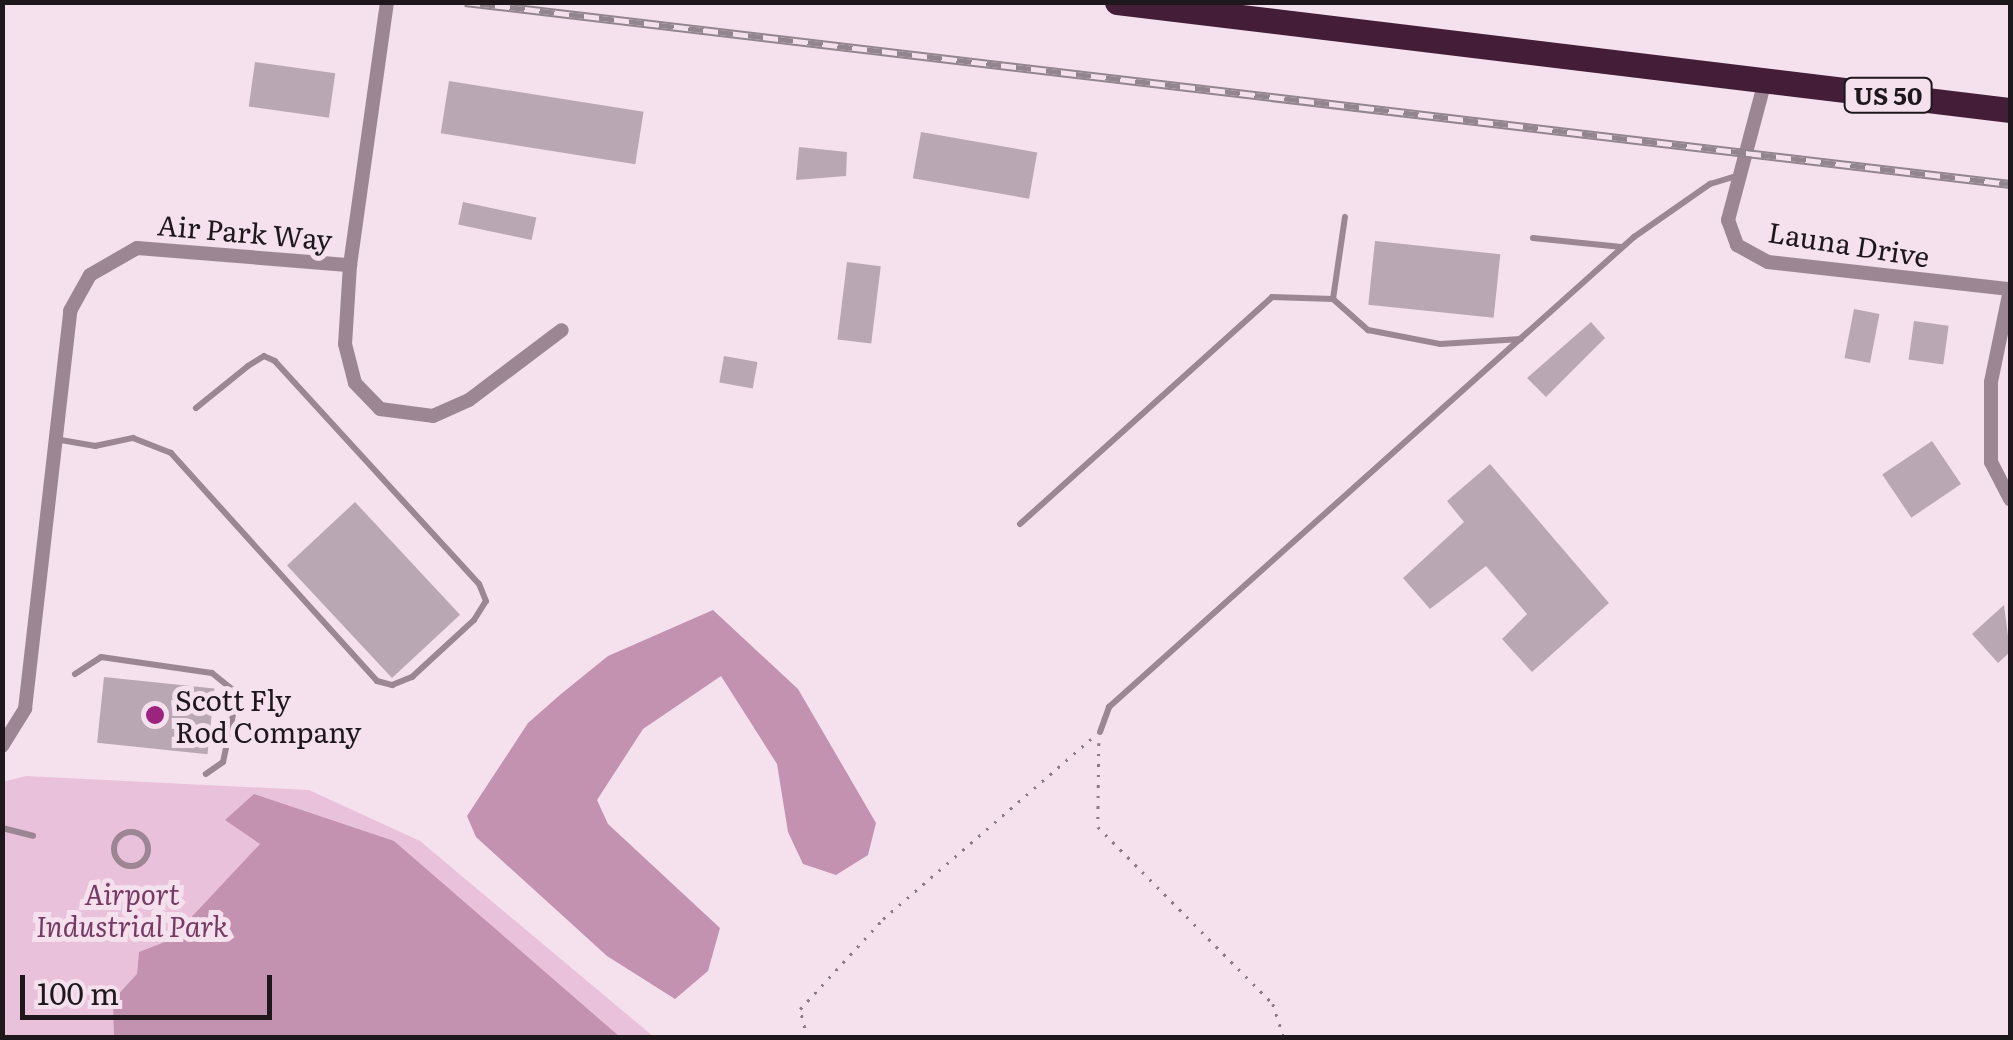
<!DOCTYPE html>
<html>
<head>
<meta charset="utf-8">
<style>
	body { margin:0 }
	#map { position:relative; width:2013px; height:1040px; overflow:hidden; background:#f4e1ed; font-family:Literata,serif }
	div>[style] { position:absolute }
	.green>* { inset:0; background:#eac1db }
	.water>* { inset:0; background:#c392b1 }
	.building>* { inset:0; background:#b9a8b3; transform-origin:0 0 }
	.path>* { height:2.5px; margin-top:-1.25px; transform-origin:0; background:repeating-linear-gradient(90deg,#887b83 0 2.5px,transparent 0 10.5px) }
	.lane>* { height:6px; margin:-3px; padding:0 3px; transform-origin:3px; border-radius:3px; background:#9c8694 }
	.lane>.ring { margin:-3px; padding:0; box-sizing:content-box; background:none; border:6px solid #9c8694; border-radius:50% }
	.street>* { height:14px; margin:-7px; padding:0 7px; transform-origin:7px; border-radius:7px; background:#9c8694 }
	.highway>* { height:25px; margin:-12.5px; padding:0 12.5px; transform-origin:12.5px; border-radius:12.5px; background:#441d39 }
	.rail>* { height:9px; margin-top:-4.5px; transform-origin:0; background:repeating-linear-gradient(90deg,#f4e1ed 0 15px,#92858d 0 30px); box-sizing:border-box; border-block:2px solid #92858d }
	.dots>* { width:28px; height:28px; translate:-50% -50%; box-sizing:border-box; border:5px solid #f4e1ed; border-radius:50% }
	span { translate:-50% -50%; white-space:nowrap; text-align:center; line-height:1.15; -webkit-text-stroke:10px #f4e1ed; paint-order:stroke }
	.shield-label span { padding:2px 8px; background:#f4e1ed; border:2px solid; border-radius:8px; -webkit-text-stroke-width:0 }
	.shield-label { font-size:25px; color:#1e181c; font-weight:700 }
	.street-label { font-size:28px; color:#1e181c }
	.poi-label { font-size:28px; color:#1e181c }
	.left { translate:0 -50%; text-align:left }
	.park-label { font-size:28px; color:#773a64; font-style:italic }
	.frame { position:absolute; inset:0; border:5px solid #1e181c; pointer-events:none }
	.scale { position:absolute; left:20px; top:975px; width:252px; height:45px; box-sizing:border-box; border:5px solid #1e181c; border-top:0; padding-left:12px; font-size:30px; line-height:35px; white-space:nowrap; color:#1e181c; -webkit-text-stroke:8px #f4e1ed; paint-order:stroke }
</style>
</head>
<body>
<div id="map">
	<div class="green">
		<i style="clip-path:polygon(26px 776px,309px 790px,420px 841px,654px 1037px,3px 1037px,2px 782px)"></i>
	</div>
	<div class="water">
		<i style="clip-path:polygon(713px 610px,798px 689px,876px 823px,868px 855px,836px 875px,803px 864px,788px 832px,777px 764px,721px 676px,643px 729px,597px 800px,608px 824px,720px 928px,708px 971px,675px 999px,607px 956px,476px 837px,467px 816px,528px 723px,561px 694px,608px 656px)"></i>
		<i style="clip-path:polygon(254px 794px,394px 841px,620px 1037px,114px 1037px,113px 1000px,137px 974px,139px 952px,170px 940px,260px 844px,225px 820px)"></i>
	</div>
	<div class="building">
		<i style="left:255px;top:62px;width:81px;height:45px;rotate:8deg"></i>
		<i style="left:449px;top:81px;width:197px;height:53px;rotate:9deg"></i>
		<i style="left:921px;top:132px;width:118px;height:47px;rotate:10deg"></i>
		<i style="clip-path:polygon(799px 147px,847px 152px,846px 176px,796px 180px)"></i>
		<i style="left:463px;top:202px;width:75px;height:23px;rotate:12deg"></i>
		<i style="left:1375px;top:241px;width:126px;height:64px;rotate:6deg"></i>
		<i style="left:847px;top:262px;width:34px;height:78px;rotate:7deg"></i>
		<i style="left:1854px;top:309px;width:26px;height:50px;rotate:11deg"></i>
		<i style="left:1914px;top:321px;width:35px;height:39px;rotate:8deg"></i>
		<i style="clip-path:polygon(1591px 322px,1605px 338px,1546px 397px,1527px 378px)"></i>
		<i style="left:724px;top:356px;width:34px;height:27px;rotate:10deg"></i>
		<i style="left:1932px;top:441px;width:52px;height:60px;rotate:56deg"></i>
		<i style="clip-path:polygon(1490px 464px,1609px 603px,1532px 672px,1502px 639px,1527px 614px,1486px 566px,1430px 609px,1403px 578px,1464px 522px,1447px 501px)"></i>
		<i style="left:355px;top:502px;width:154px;height:93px;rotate:47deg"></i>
		<i style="clip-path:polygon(2004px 605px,2010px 652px,1998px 663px,1972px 634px)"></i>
		<i style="left:104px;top:677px;width:111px;height:66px;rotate:6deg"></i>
	</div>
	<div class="path">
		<i style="left:1099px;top:743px;width:84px;rotate:90.7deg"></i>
		<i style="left:1098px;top:827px;width:249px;rotate:45.3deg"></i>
		<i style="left:1273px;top:1004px;width:36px;rotate:72deg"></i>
		<i style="left:807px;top:1038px;width:30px;rotate:-104deg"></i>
		<i style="left:800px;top:1009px;width:122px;rotate:-47.3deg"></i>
		<i style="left:883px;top:919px;width:275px;rotate:-40.9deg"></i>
	</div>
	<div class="lane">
		<i style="left:1533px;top:238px;width:89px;rotate:5.8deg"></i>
		<i style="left:1333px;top:299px;width:83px;rotate:-81.7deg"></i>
		<i style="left:55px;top:439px;width:41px;rotate:9.9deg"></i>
		<i style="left:95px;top:446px;width:39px;rotate:-12deg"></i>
		<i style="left:133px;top:438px;width:41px;rotate:21.5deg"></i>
		<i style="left:171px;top:453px;width:307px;rotate:47.9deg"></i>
		<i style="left:377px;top:681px;width:16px;rotate:15deg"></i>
		<i style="left:392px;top:685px;width:22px;rotate:-22deg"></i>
		<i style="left:412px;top:677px;width:84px;rotate:-42.6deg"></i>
		<i style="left:474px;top:620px;width:22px;rotate:-58deg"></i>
		<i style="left:486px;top:601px;width:18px;rotate:-112deg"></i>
		<i style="left:479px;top:584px;width:302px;rotate:-132.5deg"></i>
		<i style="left:275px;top:361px;width:12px;rotate:-156deg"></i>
		<i style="left:264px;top:356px;width:19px;rotate:148deg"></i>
		<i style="left:248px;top:366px;width:67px;rotate:141.1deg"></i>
		<i style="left:1020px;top:524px;width:339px;rotate:-42deg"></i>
		<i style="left:1272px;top:297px;width:61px;rotate:1.9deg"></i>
		<i style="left:1333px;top:299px;width:47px;rotate:41.5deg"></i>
		<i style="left:1368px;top:330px;width:73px;rotate:11deg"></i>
		<i style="left:1440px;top:344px;width:81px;rotate:-3.5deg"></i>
		<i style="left:75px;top:674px;width:31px;rotate:-33deg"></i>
		<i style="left:101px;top:657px;width:112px;rotate:8.2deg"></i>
		<i style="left:212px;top:673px;width:26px;rotate:39deg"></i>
		<i style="left:232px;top:689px;width:21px;rotate:85deg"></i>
		<i style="left:234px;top:710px;width:53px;rotate:101.9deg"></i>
		<i style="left:223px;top:762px;width:21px;rotate:145deg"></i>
		<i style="left:1100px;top:732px;width:27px;rotate:-70deg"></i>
		<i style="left:1109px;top:707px;width:705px;rotate:-41.84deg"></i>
		<i style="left:1634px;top:237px;width:93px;rotate:-34.9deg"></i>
		<i style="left:1710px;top:184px;width:28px;rotate:-17deg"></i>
		<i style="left:2px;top:828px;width:32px;rotate:14deg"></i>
		<i class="ring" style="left:114px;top:832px;width:28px;height:28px"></i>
	</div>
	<div class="street">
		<i style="left:387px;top:2px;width:266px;rotate:98deg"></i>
		<i style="left:350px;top:265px;width:79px;rotate:93.6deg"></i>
		<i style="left:345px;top:344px;width:40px;rotate:75.6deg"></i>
		<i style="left:355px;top:383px;width:36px;rotate:46deg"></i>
		<i style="left:380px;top:409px;width:53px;rotate:7.5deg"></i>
		<i style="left:433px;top:416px;width:39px;rotate:-24deg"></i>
		<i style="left:469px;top:400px;width:116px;rotate:-37deg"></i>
		<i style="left:1765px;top:81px;width:144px;rotate:104.9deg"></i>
		<i style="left:1728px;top:220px;width:27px;rotate:70deg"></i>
		<i style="left:1737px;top:245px;width:35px;rotate:29deg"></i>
		<i style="left:1768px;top:262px;width:241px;rotate:6.4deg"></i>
		<i style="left:2010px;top:290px;width:94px;rotate:101.7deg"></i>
		<i style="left:1991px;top:382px;width:80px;rotate:90deg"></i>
		<i style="left:1991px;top:462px;width:42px;rotate:62.8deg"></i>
		<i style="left:2px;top:746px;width:44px;rotate:-58.1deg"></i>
		<i style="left:25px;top:709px;width:401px;rotate:-83.5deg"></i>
		<i style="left:70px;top:311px;width:41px;rotate:-60.9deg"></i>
		<i style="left:90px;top:275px;width:54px;rotate:-29.9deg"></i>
		<i style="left:137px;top:248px;width:214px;rotate:4.6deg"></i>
	</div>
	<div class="highway">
		<i style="left:1117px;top:2px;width:900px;rotate:6.9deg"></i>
	</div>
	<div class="rail">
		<i style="left:465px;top:2px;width:1556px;rotate:6.72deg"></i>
	</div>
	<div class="dots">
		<i style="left:155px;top:715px;background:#9b247e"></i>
	</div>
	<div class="shield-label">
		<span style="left:1888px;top:95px">US 50</span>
	</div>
	<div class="street-label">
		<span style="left:245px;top:231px;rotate:5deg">Air Park Way</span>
		<span style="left:1849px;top:243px;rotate:9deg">Launa Drive</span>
	</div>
	<div class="poi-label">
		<span class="left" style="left:175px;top:715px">Scott Fly<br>Rod Company</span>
	</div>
	<div class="park-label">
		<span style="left:132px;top:909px">Airport<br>Industrial Park</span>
	</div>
	<div class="frame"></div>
	<div class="scale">100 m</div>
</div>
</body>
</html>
